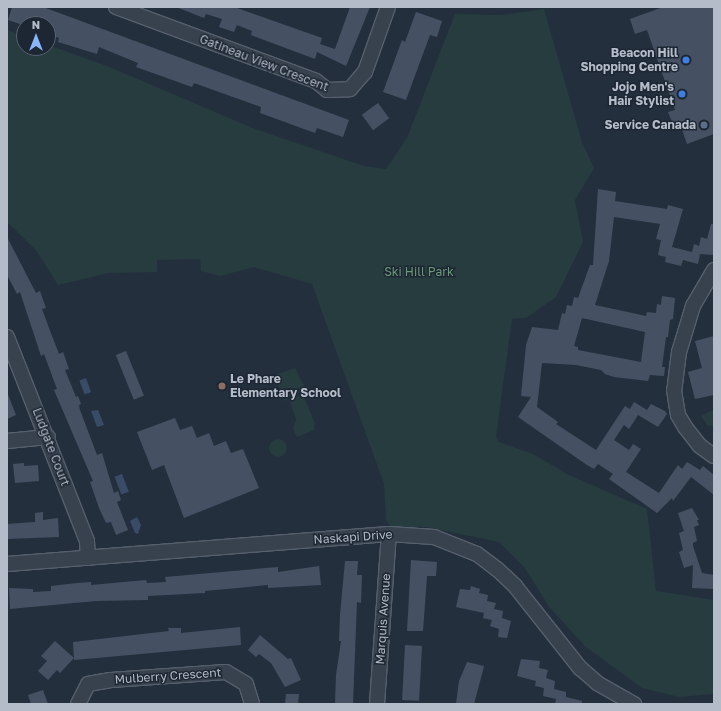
<!DOCTYPE html>
<html>
<head>
<meta charset="utf-8">
<style>
	body { margin:0 }
	#map { position:relative; width:721px; height:711px; overflow:hidden; background:#242f3e; font-family:"Golos Text",sans-serif }
	div>[style] { position:absolute }
	.green>* { inset:0; background:#263c3f }
	.round { border-radius:50% }
	.water>* { inset:0; background:#394c67; transform-origin:0 0 }
	.building>* { inset:0; background:#455162; transform-origin:0 0 }
	.roads { filter:drop-shadow(1px 0 #565f6c) drop-shadow(-1px 0 #565f6c) drop-shadow(0 1px #565f6c) drop-shadow(0 -1px #565f6c) }
	.minor>* { height:14px; margin:-7px; padding:0 7px; transform-origin:7px; border-radius:7px; background:#38414e }
	.dots>* { width:11px; height:11px; translate:-50% -50%; box-sizing:border-box; border:2px solid #1d2633; border-radius:50% }
	span { translate:-50% -50%; white-space:nowrap; text-align:center; line-height:1.15; -webkit-text-stroke:3px #1d2633; paint-order:stroke }
	.poi-label { font-size:12px; color:#b4bcc9; font-weight:700 }
	.right { translate:-100% -50%; text-align:right }
	.left { translate:0 -50%; text-align:left }
	.street-label { font-size:12px; color:#b4bcc9 }
	.park-label { font-size:12px; color:#6b9a76 }
	.frame { position:absolute; inset:0; border:8px solid #b4bcc9; pointer-events:none }
	.north { position:absolute; left:16px; top:16px; width:40px; height:40px; box-sizing:border-box; background:#1d2633; border:1px solid #59626f; border-radius:50%; rotate:0deg; font-size:11px; font-weight:700; line-height:16px; text-align:center; color:#b4bcc9 }
	.north::after { content:''; display:block; margin:auto; width:14px; height:18px; background:#8ab4f8; clip-path:polygon(50% 0,100% 100%,50% 72%,0 100%) }
</style>
</head>
<body>
<div id="map">
	<div class="green">
		<i style="clip-path:polygon(544px 9px,582px 142px,594px 168px,575px 200px,583px 242px,556px 297px,526px 318px,512px 319px,496px 437px,499px 442px,533px 454px,569px 475px,647px 509px,656px 591px,714px 600px,714px 694px,679px 697px,642px 688px,586px 647px,550px 608px,524px 567px,499px 542px,426px 527px,391px 527px,386px 520px,384px 484px,312px 284px,254px 267px,220px 276px,201px 271px,200px 259px,157px 260px,157px 272px,108px 273px,58px 285px,36px 250px,7px 222px,7px 30px,24px 36px,24px 48px,48px 48px,48px 45px,107px 66px,255px 129px,364px 166px,386px 169px,407px 138px,455px 14px,502px 15px)"></i>
		<i style="clip-path:polygon(295px 368px,306px 389px,284px 401px,275px 375px)"></i>
		<i style="clip-path:polygon(303px 394px,315px 424px,314px 430px,297px 437px,293px 429px,296px 419px,289px 400px)"></i>
		<i style="clip-path:polygon(714px 409px,714px 425px,708px 426px,701px 416px)"></i>
		<i class="round" style="left:269px;top:439px;width:18px;height:18px"></i>
	</div>
	<div class="water">
		<i style="left:86px;top:378px;width:15px;height:7px;rotate:70deg"></i>
		<i style="clip-path:polygon(98px 410px,104px 425px,97px 427px,91px 411px)"></i>
		<i style="left:122px;top:474px;width:19px;height:8px;rotate:69deg"></i>
		<i style="clip-path:polygon(137px 517px,141px 525px,138px 534px,135px 533px,130px 521px)"></i>
	</div>
	<div class="building">
		<i style="clip-path:polygon(12px 7px,43px 7px,349px 120px,343px 137px,317px 128px,315px 133px,260px 113px,261px 107px,233px 97px,194px 83px,192px 87px,136px 67px,138px 63px,99px 47px,97px 54px,58px 42px,59px 38px,48px 34px,48px 24px,20px 24px,8px 20px)"></i>
		<i style="clip-path:polygon(176px 7px,234px 7px,322px 38px,320px 44px,335px 49px,350px 7px,370px 7px,346px 66px,317px 52px,315px 59px,251px 35px,252px 31px,237px 25px,234px 32px,219px 27px,222px 19px,206px 14px,204px 18px)"></i>
		<i style="clip-path:polygon(663px 7px,714px 7px,714px 134px,687px 144px,679px 121px,673px 124px,670px 117px,668px 112px,675px 110px,647px 30px,635px 34px,630px 19px)"></i>
		<i style="clip-path:polygon(416px 12px,442px 21px,437px 37px,430px 35px,406px 100px,383px 92px,402px 40px,405px 42px)"></i>
		<i style="left:378px;top:103px;width:19px;height:20px;rotate:54deg"></i>
		<i style="clip-path:polygon(evenodd,598px 189px,616px 192px,615px 201px,667px 209px,668px 205px,683px 209px,672px 247px,692px 252px,694px 244px,699px 246px,701px 237px,707px 239px,711px 224px,714px 224px,714px 255px,700px 254px,698px 264px,683px 260px,681px 266px,665px 262px,666px 257px,658px 255px,661px 240px,656px 239px,660px 224px,614px 217px,609px 261px,595px 305px,646px 316px,647px 312px,656px 313px,657px 304px,661px 305px,662px 296px,675px 298px,673px 319px,670px 320px,668px 337px,666px 337px,662px 367px,665px 367px,664px 376px,650px 375px,648px 381px,614px 377px,605px 374px,601px 370px,576px 365px,542px 363px,537px 407px,558px 422px,556px 424px,596px 450px,625px 406px,630px 409px,634px 402px,647px 410px,651px 404px,665px 411px,667px 414px,658px 427px,638px 415px,629px 429px,624px 425px,614px 440px,629px 450px,633px 444px,641px 449px,626px 472px,659px 493px,678px 465px,682px 469px,687px 462px,700px 470px,703px 466px,714px 475px,714px 495px,691px 477px,673px 501px,672px 498px,657px 513px,609px 479px,613px 474px,598px 464px,594px 469px,587px 465px,518px 417px,531px 397px,521px 396px,526px 345px,532px 327px,558px 330px,562px 313px,565px 314px,567px 305px,572px 306px,574px 297px,578px 298px,590px 265px,593px 265px,598px 189px,582px 318px,645px 332px,641px 362px,578px 350px,578px 347px,574px 346px,582px 318px)"></i>
		<i style="clip-path:polygon(7px 237px,36px 293px,40px 291px,46px 308px,42px 309px,49px 328px,59px 354px,63px 352px,69px 369px,65px 370px,76px 397px,78px 396px,81px 404px,79px 405px,80px 410px,97px 455px,102px 453px,114px 493px,118px 491px,121px 500px,117px 502px,128px 530px,116px 535px,111px 522px,106px 523px,99px 508px,90px 482px,93px 481px,54px 390px,57px 389px,44px 354px,41px 356px,20px 292px,17px 294px,7px 275px)"></i>
		<i style="clip-path:polygon(714px 336px,714px 395px,695px 399px,688px 372px,702px 368px,695px 341px)"></i>
		<i style="left:126px;top:351px;width:48px;height:11px;rotate:68deg"></i>
		<i style="clip-path:polygon(7px 392px,16px 415px,7px 419px)"></i>
		<i style="clip-path:polygon(175px 418px,180px 430px,192px 426px,197px 438px,209px 433px,214px 446px,226px 441px,231px 453px,243px 449px,259px 488px,184px 518px,164px 465px,152px 470px,137px 432px)"></i>
		<i style="clip-path:polygon(24px 463px,24px 466px,38px 465px,39px 481px,15px 483px,13px 464px)"></i>
		<i style="clip-path:polygon(692px 508px,699px 520px,697px 520px,699px 525px,694px 527px,697px 541px,693px 543px,693px 546px,702px 573px,714px 575px,714px 589px,692px 588px,693px 565px,684px 568px,679px 552px,683px 550px,679px 533px,684px 531px,678px 513px)"></i>
		<i style="clip-path:polygon(43px 512px,43px 520px,58px 518px,59px 537px,7px 539px,7px 524px,35px 522px,35px 513px)"></i>
		<i style="clip-path:polygon(411px 560px,437px 562px,436px 576px,427px 576px,423px 631px,407px 631px)"></i>
		<i style="clip-path:polygon(345px 561px,358px 561px,357px 575px,362px 575px,361px 603px,357px 602px,353px 704px,335px 704px,336px 675px,341px 641px,339px 641px,340px 615px)"></i>
		<i style="clip-path:polygon(319px 566px,321px 585px,268px 588px,268px 585px,205px 591px,205px 593px,148px 596px,148px 600px,96px 601px,10px 609px,9px 588px,33px 589px,33px 592px,51px 591px,51px 586px,77px 583px,91px 582px,91px 585px,146px 580px,147px 583px,166px 582px,165px 577px,278px 567px,278px 572px)"></i>
		<i style="clip-path:polygon(471px 586px,480px 589px,479px 593px,488px 595px,487px 601px,496px 603px,494px 609px,503px 611px,502px 618px,511px 621px,507px 638px,498px 637px,499px 629px,490px 626px,492px 620px,483px 618px,484px 613px,456px 607px,460px 589px,470px 590px)"></i>
		<i style="clip-path:polygon(240px 627px,241px 645px,74px 660px,73px 642px,169px 631px,168px 628px,181px 628px,181px 633px)"></i>
		<i style="clip-path:polygon(260px 635px,288px 659px,291px 658px,301px 680px,285px 687px,271px 663px,259px 654px,256px 657px,248px 650px)"></i>
		<i style="clip-path:polygon(55px 641px,74px 658px,60px 673px,57px 670px,48px 680px,38px 671px,47px 661px,41px 656px)"></i>
		<i style="left:405px;top:645px;width:17px;height:55px;rotate:3deg"></i>
		<i style="clip-path:polygon(521px 659px,540px 661px,539px 668px,548px 670px,546px 678px,555px 681px,554px 689px,566px 692px,566px 697px,582px 701px,582px 704px,555px 704px,556px 699px,543px 696px,544px 688px,535px 686px,536px 681px,517px 676px)"></i>
		<i style="clip-path:polygon(467px 662px,484px 666px,482px 674px,474px 704px,456px 704px,459px 681px)"></i>
		<i style="clip-path:polygon(43px 690px,48px 704px,31px 704px,28px 695px)"></i>
		<i style="clip-path:polygon(286px 694px,299px 694px,298px 704px,285px 704px)"></i>
	</div>
	<div class="roads">
		<div class="minor">
			<i style="left:116px;top:7px;width:213px;rotate:20.3deg"></i>
			<i style="left:316px;top:81px;width:14px;rotate:39deg"></i>
			<i style="left:327px;top:90px;width:23px;rotate:-2deg"></i>
			<i style="left:350px;top:89px;width:23px;rotate:-49deg"></i>
			<i style="left:365px;top:72px;width:69px;rotate:-70.5deg"></i>
			<i style="left:714px;top:270px;width:42px;rotate:120.3deg"></i>
			<i style="left:693px;top:306px;width:48px;rotate:106.9deg"></i>
			<i style="left:679px;top:352px;width:38px;rotate:97deg"></i>
			<i style="left:674px;top:390px;width:25px;rotate:81deg"></i>
			<i style="left:678px;top:415px;width:14px;rotate:60deg"></i>
			<i style="left:685px;top:427px;width:24px;rotate:52deg"></i>
			<i style="left:700px;top:446px;width:17px;rotate:36deg"></i>
			<i style="left:7px;top:337px;width:219px;rotate:68.6deg"></i>
			<i style="left:87px;top:541px;width:17px;rotate:87deg"></i>
			<i style="left:7px;top:441px;width:41px;rotate:-5.6deg"></i>
			<i style="left:7px;top:564px;width:383px;rotate:-4.5deg"></i>
			<i style="left:389px;top:534px;width:45px;rotate:3.8deg"></i>
			<i style="left:434px;top:537px;width:46px;rotate:21.6deg"></i>
			<i style="left:477px;top:554px;width:25px;rotate:37deg"></i>
			<i style="left:497px;top:569px;width:25px;rotate:43deg"></i>
			<i style="left:515px;top:586px;width:105px;rotate:51.6deg"></i>
			<i style="left:580px;top:668px;width:23px;rotate:41deg"></i>
			<i style="left:597px;top:683px;width:43px;rotate:29.6deg"></i>
			<i style="left:78px;top:704px;width:22px;rotate:-63deg"></i>
			<i style="left:88px;top:684px;width:23px;rotate:-10deg"></i>
			<i style="left:111px;top:680px;width:115px;rotate:-4deg"></i>
			<i style="left:226px;top:672px;width:23px;rotate:31deg"></i>
			<i style="left:246px;top:684px;width:21px;rotate:73deg"></i>
			<i style="left:377px;top:704px;width:170px;rotate:-86deg"></i>
		</div>
	</div>
	<div class="dots">
		<i style="left:686px;top:60px;background:#3f7fe0"></i>
		<i style="left:682px;top:94px;background:#3f7fe0"></i>
		<i style="left:704px;top:125px;background:#5c6f8a"></i>
		<i style="left:222px;top:386px;background:#8d6e63"></i>
	</div>
	<div class="poi-label">
		<span class="right" style="left:678px;top:60px">Beacon Hill<br>Shopping Centre</span>
		<span class="right" style="left:674px;top:94px">Jojo Men's<br>Hair Stylist</span>
		<span class="right" style="left:696px;top:125px">Service Canada</span>
		<span class="left" style="left:230px;top:386px">Le Phare<br>Elementary School</span>
	</div>
	<div class="street-label">
		<span style="left:264px;top:63px;rotate:21deg">Gatineau View Crescent</span>
		<span style="left:51px;top:447px;rotate:69deg">Ludgate Court</span>
		<span style="left:353px;top:537px;rotate:-4deg">Naskapi Drive</span>
		<span style="left:383px;top:619px;rotate:-86deg">Marquis Avenue</span>
		<span style="left:168px;top:676px;rotate:-4deg">Mulberry Crescent</span>
	</div>
	<div class="park-label">
		<span style="left:419px;top:272px">Ski Hill Park</span>
	</div>
	<div class="frame"></div>
	<div class="north">N</div>
</div>
</body>
</html>
